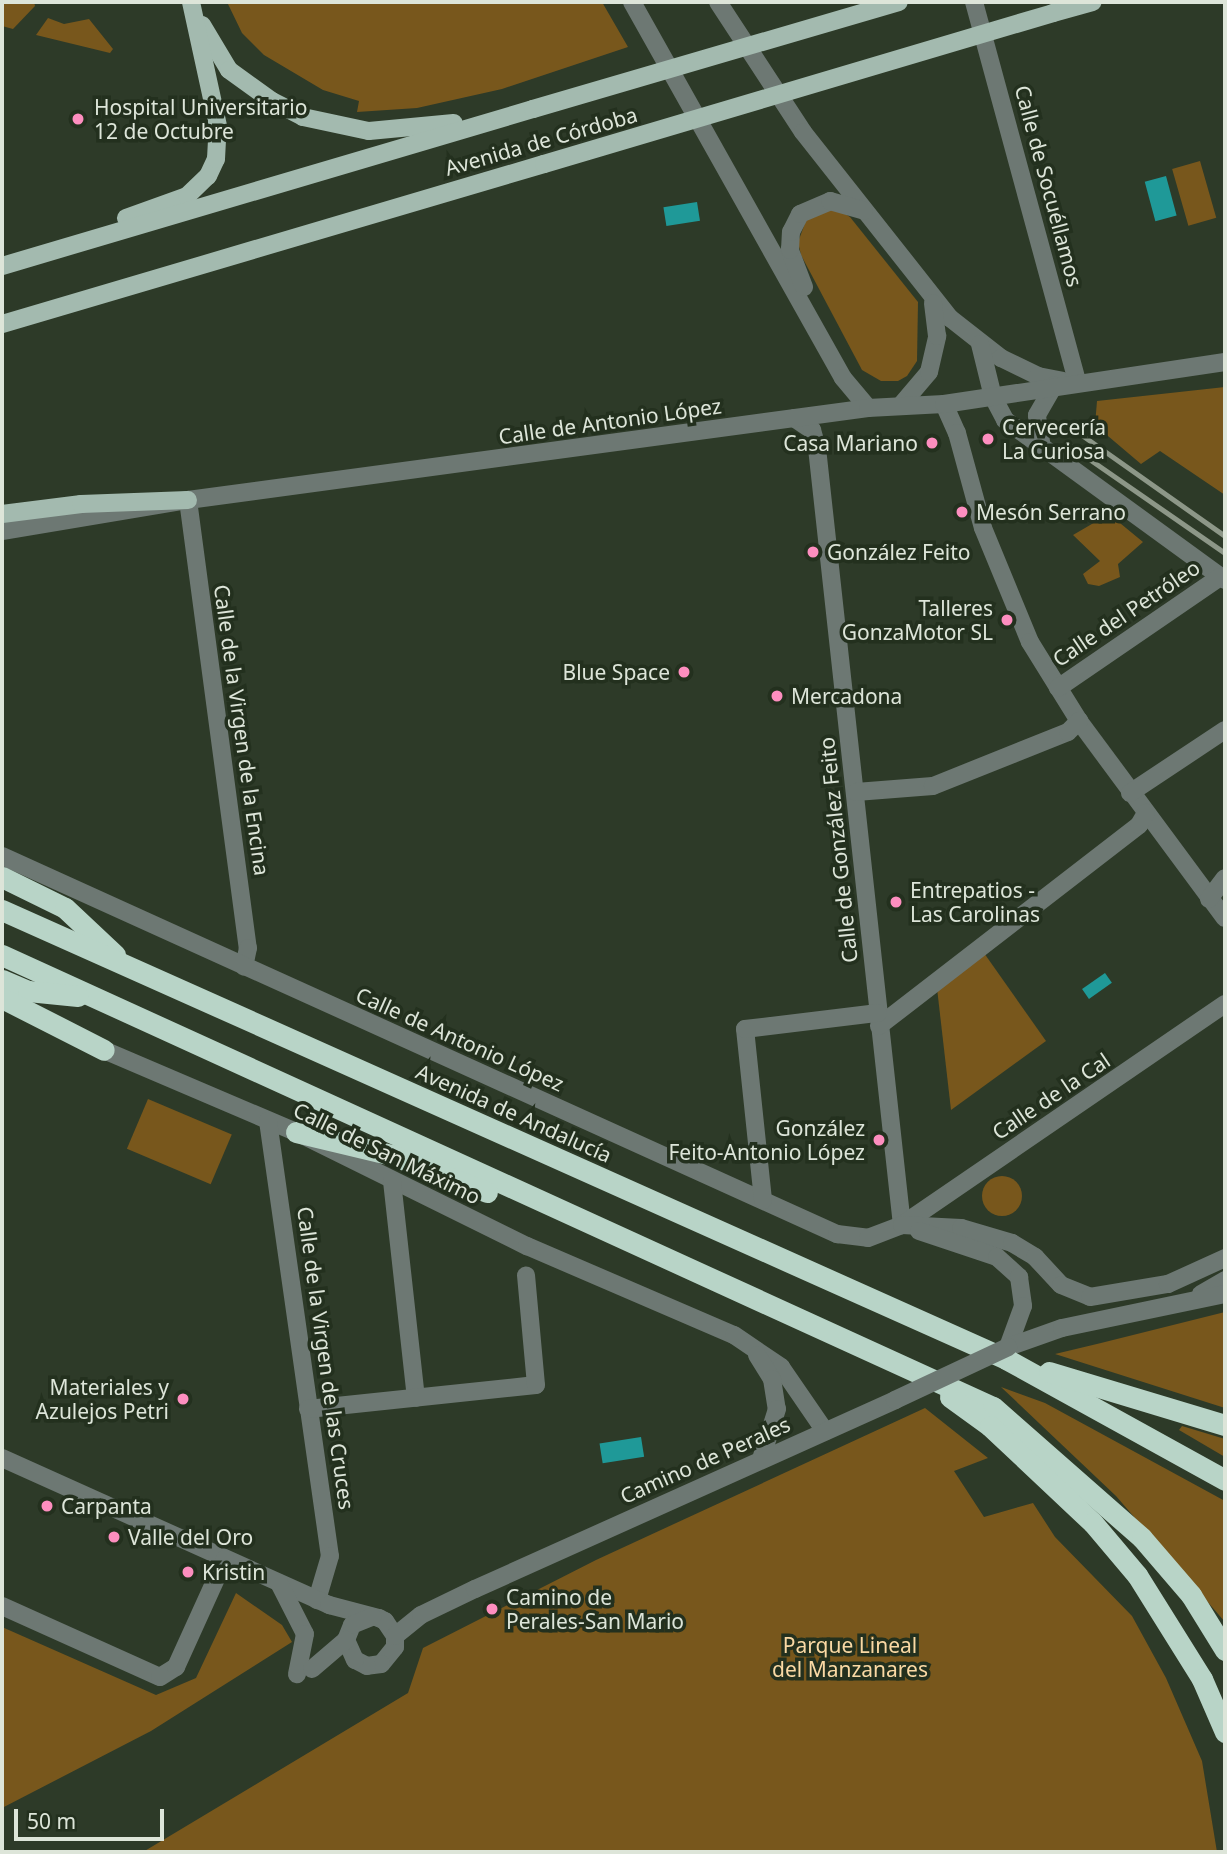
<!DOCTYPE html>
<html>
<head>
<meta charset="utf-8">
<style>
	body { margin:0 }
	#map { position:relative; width:1227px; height:1854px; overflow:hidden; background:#2d3a28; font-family:"Noto Sans",sans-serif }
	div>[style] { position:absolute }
	.green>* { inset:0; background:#78571c; transform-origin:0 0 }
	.round { border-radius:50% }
	.water>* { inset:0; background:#1f9998; transform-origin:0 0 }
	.minor>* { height:18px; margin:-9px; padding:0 9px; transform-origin:9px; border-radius:9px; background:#6d7873 }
	.major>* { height:18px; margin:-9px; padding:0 9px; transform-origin:9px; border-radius:9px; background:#a3baaf }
	.highway>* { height:21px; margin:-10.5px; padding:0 10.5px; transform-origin:10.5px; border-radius:10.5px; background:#b8d4c7 }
	.rail>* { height:5px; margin:-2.5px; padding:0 2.5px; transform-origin:2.5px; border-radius:2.5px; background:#8d9788 }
	.minor-bridge>* { height:18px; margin:-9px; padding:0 9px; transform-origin:9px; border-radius:9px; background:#6d7873 }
	.major-bridge>* { height:18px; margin:-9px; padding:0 9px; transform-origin:9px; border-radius:9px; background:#a3baaf }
	.dots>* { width:19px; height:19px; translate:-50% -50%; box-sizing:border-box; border:4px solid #23301e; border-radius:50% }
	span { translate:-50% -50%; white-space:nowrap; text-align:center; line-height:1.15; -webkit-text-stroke:7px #23301e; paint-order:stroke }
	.poi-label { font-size:21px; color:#dde5d9 }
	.left { translate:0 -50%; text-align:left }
	.right { translate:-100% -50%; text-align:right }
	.street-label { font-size:21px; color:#dde5d9 }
	.park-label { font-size:21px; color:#fad9a4 }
	.frame { position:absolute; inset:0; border:4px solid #dde5d9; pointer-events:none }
	.scale { position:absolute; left:14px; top:1809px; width:150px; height:32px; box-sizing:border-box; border:4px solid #dde5d9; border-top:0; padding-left:9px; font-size:21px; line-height:24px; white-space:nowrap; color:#dde5d9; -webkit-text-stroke:5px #23301e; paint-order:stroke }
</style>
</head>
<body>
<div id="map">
	<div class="green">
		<i style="clip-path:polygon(2px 2px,34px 2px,35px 6px,13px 29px,2px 26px)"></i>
		<i style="clip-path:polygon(227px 2px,602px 2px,628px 47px,502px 89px,417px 108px,357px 112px,359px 101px,323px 90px,264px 55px,242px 33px)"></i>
		<i style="clip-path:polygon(48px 18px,64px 24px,89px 19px,113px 49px,110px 53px,36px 35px)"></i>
		<i style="left:1200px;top:161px;width:59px;height:29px;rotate:74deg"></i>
		<i style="clip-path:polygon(839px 210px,850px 217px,918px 302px,917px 361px,907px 376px,898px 381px,881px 381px,862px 370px,801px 255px,798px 242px,807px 218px,817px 211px)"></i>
		<i style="clip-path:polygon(1225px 387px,1225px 495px,1160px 451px,1141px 464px,1095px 425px,1097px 401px)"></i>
		<i style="clip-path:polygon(1109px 514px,1143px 542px,1118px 564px,1120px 577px,1099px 586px,1088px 584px,1083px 574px,1100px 561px,1073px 535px)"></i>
		<i style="clip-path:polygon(984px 953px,1046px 1041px,951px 1110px,937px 988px)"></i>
		<i style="left:148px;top:1099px;width:91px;height:54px;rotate:23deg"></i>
		<i class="round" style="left:982px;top:1176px;width:40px;height:40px"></i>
		<i style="clip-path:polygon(1225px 1312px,1225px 1408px,1055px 1354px,1101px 1343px)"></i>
		<i style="clip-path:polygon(1001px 1387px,1045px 1403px,1225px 1501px,1225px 1622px,1116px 1496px)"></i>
		<i style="clip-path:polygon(925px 1408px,988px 1458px,954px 1471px,984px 1517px,1033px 1503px,1055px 1537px,1132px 1616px,1166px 1678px,1202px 1761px,1217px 1852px,143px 1852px,408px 1693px,423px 1648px,596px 1560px)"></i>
		<i style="clip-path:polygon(1182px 1426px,1225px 1439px,1225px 1457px,1179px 1430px)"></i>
		<i style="clip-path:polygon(236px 1593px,282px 1625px,292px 1642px,151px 1731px,2px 1808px,2px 1627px,156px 1695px,196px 1678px)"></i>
	</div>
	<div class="water">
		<i style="left:1166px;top:176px;width:41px;height:22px;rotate:75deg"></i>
		<i style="left:697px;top:202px;width:19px;height:34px;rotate:81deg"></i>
		<i style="left:1105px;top:973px;width:12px;height:28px;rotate:55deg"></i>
		<i style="left:641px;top:1437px;width:20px;height:42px;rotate:81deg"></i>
	</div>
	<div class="minor">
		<i style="left:632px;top:2px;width:431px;rotate:60.7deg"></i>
		<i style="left:843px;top:378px;width:39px;rotate:50deg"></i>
		<i style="left:718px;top:2px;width:155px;rotate:56.8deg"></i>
		<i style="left:803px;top:132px;width:237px;rotate:51.7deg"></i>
		<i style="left:950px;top:318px;width:65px;rotate:38.1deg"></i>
		<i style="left:1001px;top:358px;width:41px;rotate:25.9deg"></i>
		<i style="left:1038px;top:376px;width:25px;rotate:11deg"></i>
		<i style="left:974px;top:2px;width:394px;rotate:74.8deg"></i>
		<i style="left:804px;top:287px;width:40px;rotate:-111deg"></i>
		<i style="left:790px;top:250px;width:18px;rotate:-87deg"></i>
		<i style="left:791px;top:232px;width:20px;rotate:-63deg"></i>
		<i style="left:800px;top:214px;width:33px;rotate:-23deg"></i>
		<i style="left:830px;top:201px;width:35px;rotate:16deg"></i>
		<i style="left:980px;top:344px;width:55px;rotate:76.2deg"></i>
		<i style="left:993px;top:397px;width:26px;rotate:62deg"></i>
		<i style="left:1005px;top:420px;width:272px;rotate:36deg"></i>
		<i style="left:944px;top:404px;width:32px;rotate:66deg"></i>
		<i style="left:957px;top:433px;width:98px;rotate:74.7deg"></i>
		<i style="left:983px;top:528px;width:123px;rotate:67.6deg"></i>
		<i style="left:1030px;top:642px;width:93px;rotate:58.2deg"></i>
		<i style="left:1079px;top:721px;width:245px;rotate:53.5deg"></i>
		<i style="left:901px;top:405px;width:43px;rotate:-49.7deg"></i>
		<i style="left:929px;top:372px;width:37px;rotate:-77deg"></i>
		<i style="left:937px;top:336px;width:33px;rotate:-97deg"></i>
		<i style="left:794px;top:418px;width:22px;rotate:34deg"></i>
		<i style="left:812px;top:430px;width:19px;rotate:74deg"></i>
		<i style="left:817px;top:448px;width:782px;rotate:83.76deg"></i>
		<i style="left:1042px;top:448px;width:33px;rotate:-99deg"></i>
		<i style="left:1037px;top:415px;width:34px;rotate:-60deg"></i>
		<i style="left:188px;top:500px;width:452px;rotate:82.4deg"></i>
		<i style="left:248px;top:948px;width:19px;rotate:102deg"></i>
		<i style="left:2px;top:531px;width:189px;rotate:-9.5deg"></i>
		<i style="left:188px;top:500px;width:686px;rotate:-7.7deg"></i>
		<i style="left:868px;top:408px;width:76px;rotate:-3deg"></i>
		<i style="left:944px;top:404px;width:284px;rotate:-8.5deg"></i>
		<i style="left:1058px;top:688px;width:196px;rotate:-34.4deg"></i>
		<i style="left:856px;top:792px;width:77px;rotate:-4.5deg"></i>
		<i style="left:933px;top:786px;width:145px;rotate:-21.8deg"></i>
		<i style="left:1068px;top:732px;width:16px;rotate:-45deg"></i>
		<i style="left:1130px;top:793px;width:114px;rotate:-33.6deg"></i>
		<i style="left:2px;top:856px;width:917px;rotate:24.36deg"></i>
		<i style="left:837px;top:1234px;width:31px;rotate:7deg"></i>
		<i style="left:868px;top:1238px;width:36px;rotate:-21deg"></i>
		<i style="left:902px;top:1225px;width:391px;rotate:-34.4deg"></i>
		<i style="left:1209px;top:899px;width:26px;rotate:-53deg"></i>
		<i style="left:879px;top:1026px;width:329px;rotate:-37.7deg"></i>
		<i style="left:1139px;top:825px;width:14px;rotate:-60deg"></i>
		<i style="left:92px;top:1045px;width:222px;rotate:23.1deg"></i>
		<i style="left:296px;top:1132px;width:258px;rotate:26.3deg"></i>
		<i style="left:527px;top:1246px;width:225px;rotate:23.3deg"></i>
		<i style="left:734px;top:1335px;width:57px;rotate:34.2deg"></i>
		<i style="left:781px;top:1367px;width:78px;rotate:55.5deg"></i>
		<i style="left:268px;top:1121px;width:439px;rotate:81.9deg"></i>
		<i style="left:330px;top:1556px;width:46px;rotate:106.5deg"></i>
		<i style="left:392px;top:1181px;width:218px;rotate:83.7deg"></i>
		<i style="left:763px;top:1200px;width:172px;rotate:-96deg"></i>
		<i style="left:745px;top:1029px;width:134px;rotate:-6.9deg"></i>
		<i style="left:902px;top:1225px;width:59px;rotate:2.9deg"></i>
		<i style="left:961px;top:1228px;width:53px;rotate:16.4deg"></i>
		<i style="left:1012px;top:1243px;width:27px;rotate:31deg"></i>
		<i style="left:1035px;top:1257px;width:38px;rotate:47deg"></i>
		<i style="left:1061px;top:1285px;width:31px;rotate:22deg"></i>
		<i style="left:1090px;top:1297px;width:79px;rotate:-9.5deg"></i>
		<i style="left:1168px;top:1284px;width:63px;rotate:-24.5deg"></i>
		<i style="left:919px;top:1231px;width:82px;rotate:18.4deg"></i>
		<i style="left:997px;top:1257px;width:30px;rotate:42deg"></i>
		<i style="left:1019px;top:1277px;width:29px;rotate:82deg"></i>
		<i style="left:1023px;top:1306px;width:44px;rotate:110.1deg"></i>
		<i style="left:1201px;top:1294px;width:28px;rotate:-30deg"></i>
		<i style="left:1008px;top:1347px;width:57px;rotate:-19.4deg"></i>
		<i style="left:1062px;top:1328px;width:167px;rotate:-11.8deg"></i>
		<i style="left:757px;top:1355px;width:28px;rotate:58deg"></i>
		<i style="left:772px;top:1379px;width:30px;rotate:81deg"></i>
		<i style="left:777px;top:1409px;width:52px;rotate:107.7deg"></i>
		<i style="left:308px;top:1409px;width:229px;rotate:-6deg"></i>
		<i style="left:536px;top:1385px;width:110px;rotate:-95.2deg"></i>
		<i style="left:2px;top:1458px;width:359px;rotate:24.2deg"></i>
		<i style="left:329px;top:1605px;width:52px;rotate:14.6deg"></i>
		<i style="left:379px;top:1618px;width:7px;rotate:27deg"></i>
		<i style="left:385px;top:1621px;width:18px;rotate:56deg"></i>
		<i style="left:395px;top:1636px;width:11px;rotate:90deg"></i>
		<i style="left:395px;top:1647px;width:22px;rotate:129deg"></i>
		<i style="left:381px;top:1664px;width:14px;rotate:172deg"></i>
		<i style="left:367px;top:1666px;width:13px;rotate:-153deg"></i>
		<i style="left:355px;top:1660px;width:22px;rotate:-114deg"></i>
		<i style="left:346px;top:1640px;width:16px;rotate:-68deg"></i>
		<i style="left:352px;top:1625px;width:22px;rotate:-22deg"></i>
		<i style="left:279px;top:1583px;width:57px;rotate:63deg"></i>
		<i style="left:305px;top:1634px;width:41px;rotate:101.3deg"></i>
		<i style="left:2px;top:1606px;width:173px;rotate:24.2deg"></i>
		<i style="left:160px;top:1677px;width:19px;rotate:-32deg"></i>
		<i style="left:176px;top:1667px;width:119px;rotate:-65.6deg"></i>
		<i style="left:395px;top:1636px;width:33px;rotate:-39deg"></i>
		<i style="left:421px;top:1615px;width:60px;rotate:-25.7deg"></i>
		<i style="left:475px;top:1589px;width:461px;rotate:-24.2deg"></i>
		<i style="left:312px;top:1669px;width:45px;rotate:-40.5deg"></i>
	</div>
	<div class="major">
		<i style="left:1053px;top:13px;width:41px;rotate:-15.4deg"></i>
		<i style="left:202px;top:25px;width:52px;rotate:59deg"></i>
		<i style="left:229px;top:70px;width:53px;rotate:35.8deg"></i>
		<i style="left:272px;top:101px;width:35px;rotate:27deg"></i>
		<i style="left:303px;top:117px;width:67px;rotate:12deg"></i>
		<i style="left:369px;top:131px;width:85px;rotate:-5.4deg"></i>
		<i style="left:126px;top:218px;width:65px;rotate:-19.8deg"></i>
		<i style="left:187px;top:196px;width:29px;rotate:-44deg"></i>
		<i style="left:208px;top:176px;width:19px;rotate:-65deg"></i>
		<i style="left:216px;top:159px;width:33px;rotate:-87deg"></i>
		<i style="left:218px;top:126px;width:127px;rotate:-102.3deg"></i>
		<i style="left:2px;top:266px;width:554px;rotate:-16.47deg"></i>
		<i style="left:2px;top:324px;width:565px;rotate:-16.45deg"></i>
		<i style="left:2px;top:514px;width:80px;rotate:-7.2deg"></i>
		<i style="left:81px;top:504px;width:107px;rotate:-2.1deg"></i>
	</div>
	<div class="highway">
		<i style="left:2px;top:877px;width:70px;rotate:26.2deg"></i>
		<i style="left:65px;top:908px;width:69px;rotate:43.2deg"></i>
		<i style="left:2px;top:910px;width:1100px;rotate:24.09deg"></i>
		<i style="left:1006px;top:1359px;width:250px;rotate:28.9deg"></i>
		<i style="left:2px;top:955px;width:1089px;rotate:24.52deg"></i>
		<i style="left:993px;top:1407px;width:198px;rotate:41.3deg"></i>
		<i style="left:1142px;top:1538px;width:75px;rotate:49.3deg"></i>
		<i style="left:1191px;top:1595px;width:65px;rotate:58.3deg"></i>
		<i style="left:2px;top:980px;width:28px;rotate:23deg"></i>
		<i style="left:28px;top:991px;width:50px;rotate:5.7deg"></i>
		<i style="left:2px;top:998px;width:114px;rotate:27deg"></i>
		<i style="left:296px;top:1132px;width:99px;rotate:13.5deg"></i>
		<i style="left:392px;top:1155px;width:102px;rotate:21.3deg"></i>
		<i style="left:1049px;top:1372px;width:184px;rotate:16.8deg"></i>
		<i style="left:950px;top:1397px;width:49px;rotate:35.9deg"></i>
		<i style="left:990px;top:1426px;width:141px;rotate:43.3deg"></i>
		<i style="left:1093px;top:1523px;width:68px;rotate:49.8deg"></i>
		<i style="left:1137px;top:1575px;width:123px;rotate:58deg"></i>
		<i style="left:1202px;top:1679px;width:58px;rotate:66.5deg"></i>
	</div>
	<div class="rail">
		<i style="left:1076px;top:431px;width:182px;rotate:35.2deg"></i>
		<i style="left:1066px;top:443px;width:193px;rotate:34.7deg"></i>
	</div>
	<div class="minor-bridge">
		<i style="left:895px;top:1400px;width:125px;rotate:-25.1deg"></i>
	</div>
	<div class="major-bridge">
		<i style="left:533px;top:109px;width:381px;rotate:-16.3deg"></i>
		<i style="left:544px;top:164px;width:531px;rotate:-16.52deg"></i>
	</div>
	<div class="dots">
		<i style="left:78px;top:119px;background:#fd8ebf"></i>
		<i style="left:988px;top:439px;background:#fd8ebf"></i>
		<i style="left:932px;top:443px;background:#fd8ebf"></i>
		<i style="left:962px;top:512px;background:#fd8ebf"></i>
		<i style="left:813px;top:552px;background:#fd8ebf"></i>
		<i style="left:1007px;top:620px;background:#fd8ebf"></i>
		<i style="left:684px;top:672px;background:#fd8ebf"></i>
		<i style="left:777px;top:696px;background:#fd8ebf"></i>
		<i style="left:896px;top:902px;background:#fd8ebf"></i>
		<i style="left:879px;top:1140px;background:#fd8ebf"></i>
		<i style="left:183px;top:1399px;background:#fd8ebf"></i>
		<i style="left:47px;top:1506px;background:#fd8ebf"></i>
		<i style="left:114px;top:1537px;background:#fd8ebf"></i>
		<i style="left:188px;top:1572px;background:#fd8ebf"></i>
		<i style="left:492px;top:1609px;background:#fd8ebf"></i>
	</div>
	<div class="poi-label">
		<span class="left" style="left:94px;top:119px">Hospital Universitario<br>12 de Octubre</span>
		<span class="left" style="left:1002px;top:439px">Cervecería<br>La Curiosa</span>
		<span class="right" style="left:918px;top:443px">Casa Mariano</span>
		<span class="left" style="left:976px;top:512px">Mesón Serrano</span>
		<span class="left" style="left:827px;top:552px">González Feito</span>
		<span class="right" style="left:993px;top:620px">Talleres<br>GonzaMotor SL</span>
		<span class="right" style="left:670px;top:672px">Blue Space</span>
		<span class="left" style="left:791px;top:696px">Mercadona</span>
		<span class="left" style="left:910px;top:902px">Entrepatios -<br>Las Carolinas</span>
		<span class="right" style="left:865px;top:1140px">González<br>Feito-Antonio López</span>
		<span class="right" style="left:169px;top:1399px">Materiales y<br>Azulejos Petri</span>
		<span class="left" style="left:61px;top:1506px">Carpanta</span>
		<span class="left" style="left:128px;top:1537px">Valle del Oro</span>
		<span class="left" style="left:202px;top:1572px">Kristin</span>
		<span class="left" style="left:506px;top:1609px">Camino de<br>Perales-San Mario</span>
	</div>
	<div class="street-label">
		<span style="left:541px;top:141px;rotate:-16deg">Avenida de Córdoba</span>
		<span style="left:1049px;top:186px;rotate:75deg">Calle de Socuéllamos</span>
		<span style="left:610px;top:421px;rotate:-8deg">Calle de Antonio López</span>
		<span style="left:1126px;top:613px;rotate:-34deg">Calle del Petróleo</span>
		<span style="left:242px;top:730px;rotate:82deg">Calle de la Virgen de la Encina</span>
		<span style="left:838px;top:850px;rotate:-96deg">Calle de González Feito</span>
		<span style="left:460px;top:1039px;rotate:24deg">Calle de Antonio López</span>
		<span style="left:1051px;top:1096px;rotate:-34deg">Calle de la Cal</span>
		<span style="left:514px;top:1113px;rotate:24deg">Avenida de Andalucía</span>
		<span style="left:387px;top:1153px;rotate:26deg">Calle de San Máximo</span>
		<span style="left:326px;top:1358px;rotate:82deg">Calle de la Virgen de las Cruces</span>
		<span style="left:705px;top:1460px;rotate:-24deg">Camino de Perales</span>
	</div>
	<div class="park-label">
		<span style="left:850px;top:1657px">Parque Lineal<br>del Manzanares</span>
	</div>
	<div class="frame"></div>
	<div class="scale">50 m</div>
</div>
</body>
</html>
